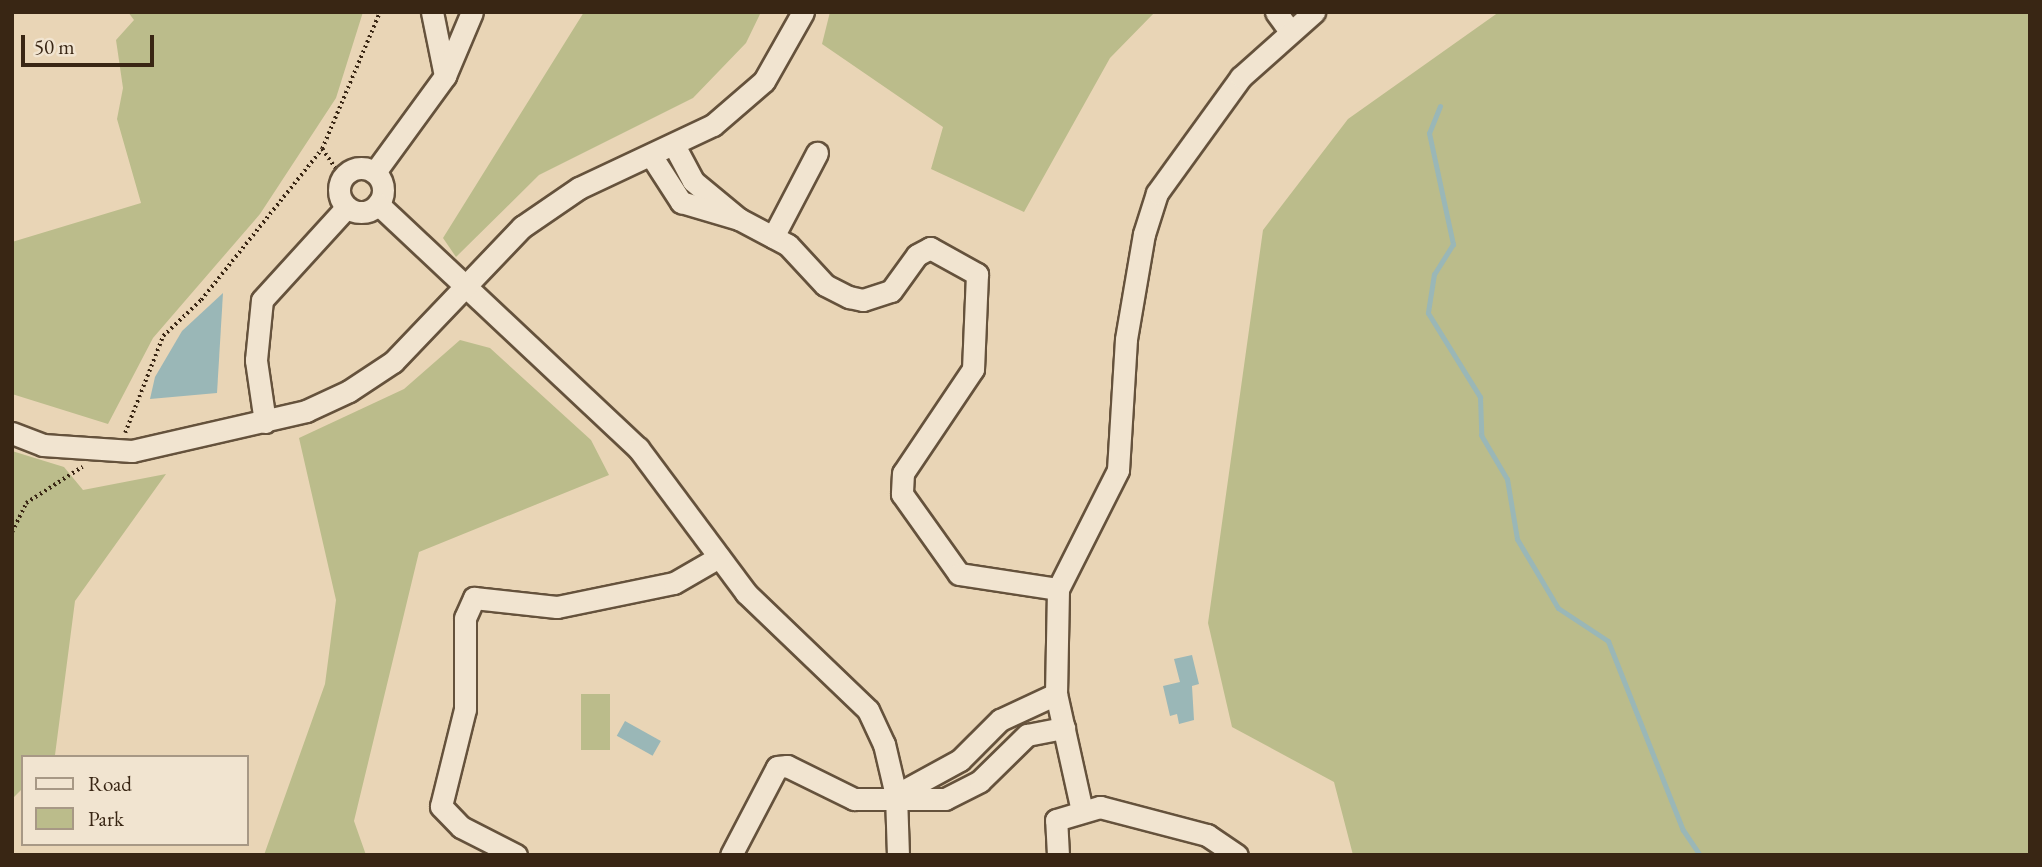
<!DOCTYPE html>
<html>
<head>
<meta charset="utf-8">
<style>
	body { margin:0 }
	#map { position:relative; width:2042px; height:867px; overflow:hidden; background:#e9d5b6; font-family:"EB Garamond",serif }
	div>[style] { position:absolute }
	.green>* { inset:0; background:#bbbc8b; transform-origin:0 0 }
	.water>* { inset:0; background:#9ab7b7; transform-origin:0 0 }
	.stream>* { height:5px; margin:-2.5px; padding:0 2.5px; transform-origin:2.5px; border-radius:2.5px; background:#9ab7b7 }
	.path>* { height:3.5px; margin-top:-1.75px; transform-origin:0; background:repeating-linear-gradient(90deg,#392614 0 2px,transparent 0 5.5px) }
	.roads { filter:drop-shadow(2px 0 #65523c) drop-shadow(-2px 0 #65523c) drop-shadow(0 2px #65523c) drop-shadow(0 -2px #65523c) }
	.minor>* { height:21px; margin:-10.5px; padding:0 10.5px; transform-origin:10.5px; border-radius:10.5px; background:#f1e4d0 }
	.minor>.ring { margin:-10.5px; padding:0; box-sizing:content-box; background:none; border:21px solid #f1e4d0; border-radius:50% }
	span { translate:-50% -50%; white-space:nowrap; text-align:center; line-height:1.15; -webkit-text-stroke:5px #f1e4d0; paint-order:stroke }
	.frame { position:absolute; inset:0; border:14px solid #392614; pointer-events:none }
	.legend { position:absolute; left:21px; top:755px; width:228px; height:91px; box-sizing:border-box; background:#f1e4d0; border:2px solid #a79885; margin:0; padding:9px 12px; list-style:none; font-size:21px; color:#392614 }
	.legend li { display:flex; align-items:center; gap:14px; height:35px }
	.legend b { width:35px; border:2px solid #a79885 }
	.scale { position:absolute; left:21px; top:35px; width:133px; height:32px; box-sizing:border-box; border:4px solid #392614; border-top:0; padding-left:9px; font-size:21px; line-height:24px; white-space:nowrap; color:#392614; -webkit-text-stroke:5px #f1e4d0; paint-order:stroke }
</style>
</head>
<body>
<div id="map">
	<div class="green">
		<i style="clip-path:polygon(128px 12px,363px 12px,336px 98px,260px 214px,153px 338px,108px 424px,12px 394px,12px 242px,141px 203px,117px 119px,123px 88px,116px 40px,134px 20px)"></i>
		<i style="clip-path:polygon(584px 12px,761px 12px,746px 43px,693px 98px,539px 175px,456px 257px,443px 238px)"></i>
		<i style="clip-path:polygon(830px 12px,1155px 12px,1110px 58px,1024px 212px,931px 169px,943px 127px,822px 44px)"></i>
		<i style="clip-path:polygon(1499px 12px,2030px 12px,2030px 855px,1353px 855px,1334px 782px,1232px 727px,1208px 623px,1263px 230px,1348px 119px)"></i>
		<i style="clip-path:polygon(460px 340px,490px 348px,591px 440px,609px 475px,419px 552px,354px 821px,366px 855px,264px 855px,325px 684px,336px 600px,299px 438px,404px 389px)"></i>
		<i style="clip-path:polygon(12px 451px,64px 467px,83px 490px,166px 474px,75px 601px,55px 755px,23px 757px,23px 788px,12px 799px)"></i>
		<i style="left:581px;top:694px;width:29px;height:56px"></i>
	</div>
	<div class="water">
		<i style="clip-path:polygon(223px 293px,217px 393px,150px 399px,155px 377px,182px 331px)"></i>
		<i style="clip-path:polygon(1192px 655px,1199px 684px,1192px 686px,1194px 720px,1179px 724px,1177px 714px,1170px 716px,1163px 686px,1180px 682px,1174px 659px)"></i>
		<i style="left:625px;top:721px;width:41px;height:17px;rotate:29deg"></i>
	</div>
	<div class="stream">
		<i style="left:1440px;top:106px;width:29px;rotate:112deg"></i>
		<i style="left:1429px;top:133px;width:114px;rotate:77.8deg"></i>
		<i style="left:1453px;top:244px;width:36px;rotate:122deg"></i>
		<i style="left:1434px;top:274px;width:39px;rotate:99deg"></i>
		<i style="left:1428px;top:313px;width:99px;rotate:58.2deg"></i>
		<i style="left:1480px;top:397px;width:38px;rotate:88deg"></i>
		<i style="left:1481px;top:435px;width:51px;rotate:59.4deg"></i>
		<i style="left:1507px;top:479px;width:61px;rotate:80.5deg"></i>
		<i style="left:1517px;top:539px;width:80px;rotate:59.3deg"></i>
		<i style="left:1558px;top:608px;width:60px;rotate:33.4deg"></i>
		<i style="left:1608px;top:641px;width:203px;rotate:68.4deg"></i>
		<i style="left:1683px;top:830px;width:30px;rotate:56deg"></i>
	</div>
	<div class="path">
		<i style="left:342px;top:178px;width:35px;rotate:-125deg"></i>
		<i style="left:322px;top:149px;width:149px;rotate:-67.1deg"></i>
		<i style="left:125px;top:433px;width:104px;rotate:-68.6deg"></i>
		<i style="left:163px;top:336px;width:52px;rotate:-43.5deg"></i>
		<i style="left:201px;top:300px;width:193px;rotate:-51.3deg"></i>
		<i style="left:12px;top:532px;width:32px;rotate:-64deg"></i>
		<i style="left:26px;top:503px;width:67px;rotate:-32.7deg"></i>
	</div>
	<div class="roads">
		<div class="minor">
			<i style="left:432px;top:12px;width:65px;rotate:78.5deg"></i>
			<i style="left:1276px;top:12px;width:22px;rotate:54deg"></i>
			<i style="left:675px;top:147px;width:38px;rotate:62deg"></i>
			<i style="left:693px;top:181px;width:60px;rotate:39.6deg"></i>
			<i style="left:739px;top:219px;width:55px;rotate:28deg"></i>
			<i style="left:788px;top:245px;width:54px;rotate:47.2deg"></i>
			<i style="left:825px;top:285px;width:27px;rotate:27deg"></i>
			<i style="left:849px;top:297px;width:14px;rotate:12deg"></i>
			<i style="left:863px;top:300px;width:29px;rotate:-18deg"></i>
			<i style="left:891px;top:291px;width:44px;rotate:-54.2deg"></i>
			<i style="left:917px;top:255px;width:15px;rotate:-28deg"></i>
			<i style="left:930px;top:248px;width:54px;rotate:29deg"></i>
			<i style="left:977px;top:274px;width:95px;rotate:92.4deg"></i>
			<i style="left:973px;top:369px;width:125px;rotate:123.9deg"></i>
			<i style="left:903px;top:473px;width:21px;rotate:93deg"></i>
			<i style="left:902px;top:494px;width:98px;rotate:54.5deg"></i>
			<i style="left:959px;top:574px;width:100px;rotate:8.6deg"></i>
			<i style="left:652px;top:157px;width:54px;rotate:57.2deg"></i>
			<i style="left:681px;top:202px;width:60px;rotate:16.3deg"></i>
			<i class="ring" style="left:339px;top:168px;width:23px;height:23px"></i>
			<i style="left:375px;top:172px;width:119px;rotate:-53.9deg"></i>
			<i style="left:445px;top:76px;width:69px;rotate:-67.1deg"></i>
			<i style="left:378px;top:204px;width:357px;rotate:43.2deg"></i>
			<i style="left:638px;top:448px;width:181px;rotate:53.3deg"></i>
			<i style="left:746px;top:593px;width:169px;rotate:43.8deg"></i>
			<i style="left:868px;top:710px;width:38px;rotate:65deg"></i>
			<i style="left:884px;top:744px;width:52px;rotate:76.8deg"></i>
			<i style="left:896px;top:795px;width:60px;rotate:88.1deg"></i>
			<i style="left:773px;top:237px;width:95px;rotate:-62.4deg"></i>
			<i style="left:265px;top:422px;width:63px;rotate:-98.3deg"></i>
			<i style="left:256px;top:360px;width:60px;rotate:-84.3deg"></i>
			<i style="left:262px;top:300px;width:126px;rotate:-47.6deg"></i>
			<i style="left:12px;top:433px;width:33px;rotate:21deg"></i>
			<i style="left:43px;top:445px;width:89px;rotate:3.9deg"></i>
			<i style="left:132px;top:451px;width:179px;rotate:-12.9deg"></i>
			<i style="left:306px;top:411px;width:47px;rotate:-24.9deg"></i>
			<i style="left:349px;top:391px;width:53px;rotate:-33.4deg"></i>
			<i style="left:393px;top:362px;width:187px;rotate:-46.3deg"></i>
			<i style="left:522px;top:227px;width:69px;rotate:-34.4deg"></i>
			<i style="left:579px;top:188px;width:148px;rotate:-25.2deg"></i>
			<i style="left:713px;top:125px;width:67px;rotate:-40.8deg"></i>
			<i style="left:764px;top:81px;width:79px;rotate:-60.5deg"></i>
			<i style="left:896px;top:795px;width:73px;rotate:-28.7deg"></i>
			<i style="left:960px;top:760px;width:57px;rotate:-45deg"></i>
			<i style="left:1000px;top:720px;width:62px;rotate:-24.9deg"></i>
			<i style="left:1082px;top:811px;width:120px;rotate:-102.5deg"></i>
			<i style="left:1056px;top:694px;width:105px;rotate:-88.9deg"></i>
			<i style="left:1058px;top:589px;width:133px;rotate:-63.2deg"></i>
			<i style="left:1118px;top:470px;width:131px;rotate:-86.5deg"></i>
			<i style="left:1126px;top:339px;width:107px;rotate:-80.3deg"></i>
			<i style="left:1144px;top:234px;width:43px;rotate:-72.4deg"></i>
			<i style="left:1157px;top:193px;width:143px;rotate:-54.1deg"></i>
			<i style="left:1241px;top:77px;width:98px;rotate:-41.7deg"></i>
			<i style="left:516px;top:855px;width:62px;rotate:-153deg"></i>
			<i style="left:461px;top:827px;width:29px;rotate:-134deg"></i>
			<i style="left:441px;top:806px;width:100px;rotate:-76.1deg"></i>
			<i style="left:465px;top:709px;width:91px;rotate:-90deg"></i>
			<i style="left:465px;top:618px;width:22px;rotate:-66deg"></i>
			<i style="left:474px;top:598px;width:83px;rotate:6.2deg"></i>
			<i style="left:557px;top:607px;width:119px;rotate:-11.6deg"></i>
			<i style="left:674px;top:583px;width:52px;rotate:-30deg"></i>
			<i style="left:731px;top:855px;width:99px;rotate:-62.4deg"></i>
			<i style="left:777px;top:767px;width:10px;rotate:-6deg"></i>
			<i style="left:787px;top:766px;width:75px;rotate:26.2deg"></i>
			<i style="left:854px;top:799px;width:91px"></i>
			<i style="left:945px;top:799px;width:39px;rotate:-27deg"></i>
			<i style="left:980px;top:781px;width:66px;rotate:-44.4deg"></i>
			<i style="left:1027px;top:735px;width:38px;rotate:-11deg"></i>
			<i style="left:1058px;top:855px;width:35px;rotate:-93deg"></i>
			<i style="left:1056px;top:820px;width:46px;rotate:-16.5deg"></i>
			<i style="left:1100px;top:807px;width:111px;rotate:14.7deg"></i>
			<i style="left:1207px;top:835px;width:36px;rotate:34deg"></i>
		</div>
	</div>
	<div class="frame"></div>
	<ul class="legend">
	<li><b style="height:9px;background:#f1e4d0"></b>Road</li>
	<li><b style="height:19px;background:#bbbc8b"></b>Park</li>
	</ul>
	<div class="scale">50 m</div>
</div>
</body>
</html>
